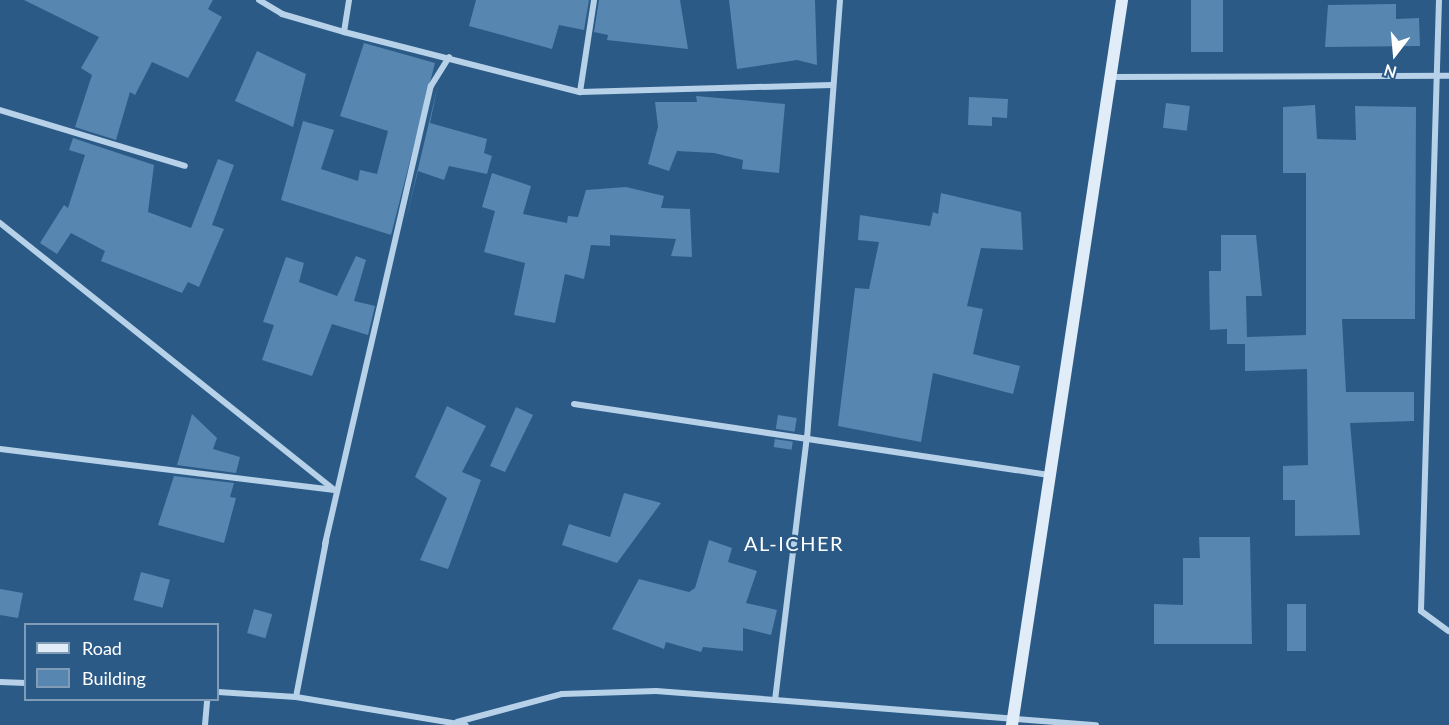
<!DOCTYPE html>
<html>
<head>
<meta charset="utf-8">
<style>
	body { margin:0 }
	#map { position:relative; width:1449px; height:725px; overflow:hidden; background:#2b5a87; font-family:Lato,sans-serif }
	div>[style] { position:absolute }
	.building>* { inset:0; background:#5786b0; transform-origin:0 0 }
	.street>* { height:6px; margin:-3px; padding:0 3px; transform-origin:3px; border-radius:3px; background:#b7d1e8 }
	.secondary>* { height:12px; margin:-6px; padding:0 6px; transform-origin:6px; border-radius:6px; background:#e0ecf7 }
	span { translate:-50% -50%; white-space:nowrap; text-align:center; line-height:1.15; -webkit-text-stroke:5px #2b5a87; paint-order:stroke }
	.neighbourhood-label { font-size:20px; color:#fff; letter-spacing:1.5px }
	.legend { position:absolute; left:24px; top:623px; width:195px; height:78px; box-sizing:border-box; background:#2b5a87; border:2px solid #809cb7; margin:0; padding:8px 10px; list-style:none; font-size:18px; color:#fff }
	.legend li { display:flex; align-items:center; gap:12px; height:30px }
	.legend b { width:30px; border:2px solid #809cb7 }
	.north { position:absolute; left:1365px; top:24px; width:60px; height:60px; -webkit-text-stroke:4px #2b5a87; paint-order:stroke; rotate:196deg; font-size:16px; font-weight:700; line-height:24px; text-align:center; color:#fff }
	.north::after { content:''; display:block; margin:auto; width:21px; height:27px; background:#fff; clip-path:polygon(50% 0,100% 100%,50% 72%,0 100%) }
</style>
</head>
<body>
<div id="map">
	<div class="building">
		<i style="clip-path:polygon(24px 0,213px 0,208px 9px,222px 17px,188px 78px,152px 62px,135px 95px,130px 92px,116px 140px,75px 127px,92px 75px,81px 68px,99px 37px)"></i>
		<i style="clip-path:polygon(476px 0,589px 0,584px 30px,559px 25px,552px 49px,469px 26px)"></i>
		<i style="clip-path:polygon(599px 0,680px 0,688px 49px,607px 40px,608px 35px,594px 32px)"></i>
		<i style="clip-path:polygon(729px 0,815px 0,817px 65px,797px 60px,737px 69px)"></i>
		<i style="left:1191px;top:0;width:32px;height:52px"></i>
		<i style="clip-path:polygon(1396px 4px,1396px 19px,1419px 18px,1420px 46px,1325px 47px,1328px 5px)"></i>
		<i style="clip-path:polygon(364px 43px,435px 63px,391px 235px,281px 200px,303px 121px,334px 130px,321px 169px,358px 181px,360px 170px,377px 174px,388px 131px,340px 116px)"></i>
		<i style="clip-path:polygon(257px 51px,306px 74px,293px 127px,235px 101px)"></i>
		<i style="clip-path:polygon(438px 85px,430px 123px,487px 139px,484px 153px,492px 156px,487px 174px,449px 166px,444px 180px,418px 171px,404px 227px)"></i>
		<i style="clip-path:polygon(696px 96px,785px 104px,779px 173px,742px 169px,743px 160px,714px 153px,677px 151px,669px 171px,648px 164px,658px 127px,655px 102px,697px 102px)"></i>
		<i style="clip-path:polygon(969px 97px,1008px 99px,1007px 118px,992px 117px,992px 126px,968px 125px)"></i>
		<i style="left:1166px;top:103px;width:24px;height:25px;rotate:7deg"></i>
		<i style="clip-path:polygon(1315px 105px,1317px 139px,1356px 140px,1355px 106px,1416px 107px,1415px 319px,1342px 319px,1346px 392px,1414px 392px,1414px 421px,1350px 423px,1360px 535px,1295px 536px,1295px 500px,1283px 500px,1283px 466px,1308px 465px,1307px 369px,1245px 371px,1245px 344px,1227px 344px,1227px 329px,1210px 330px,1209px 271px,1221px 271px,1221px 235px,1256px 235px,1262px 296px,1246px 296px,1247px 337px,1306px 335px,1306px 173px,1283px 173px,1283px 107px)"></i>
		<i style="clip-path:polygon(73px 138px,154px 165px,148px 212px,191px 228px,218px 159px,234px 165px,212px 225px,224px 229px,199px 287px,188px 282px,182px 293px,101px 261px,105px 251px,71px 233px,57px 254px,40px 243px,64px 205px,68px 208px,85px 155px,69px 150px)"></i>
		<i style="clip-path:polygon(492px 173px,531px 186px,523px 214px,567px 223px,568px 216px,578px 217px,586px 190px,626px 187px,664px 196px,661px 208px,690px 209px,692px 257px,671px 256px,676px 239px,610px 235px,610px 246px,591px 245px,584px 279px,565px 274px,555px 323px,514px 315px,525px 263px,484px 252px,495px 211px,482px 207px)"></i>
		<i style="clip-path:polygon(941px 193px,1021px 212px,1023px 250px,981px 248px,967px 306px,983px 309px,973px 354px,1020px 366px,1013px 394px,933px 373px,921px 442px,838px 426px,855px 288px,869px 289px,879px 242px,858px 240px,860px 215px,930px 226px,933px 212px,938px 214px)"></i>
		<i style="clip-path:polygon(356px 256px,366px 260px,354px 301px,375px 306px,368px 335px,332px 324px,312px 376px,262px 360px,274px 325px,263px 322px,286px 257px,304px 263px,299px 282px,337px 296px)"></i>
		<i style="clip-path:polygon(447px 406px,486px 426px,462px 472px,481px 480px,448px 569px,420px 560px,447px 498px,415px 477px)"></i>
		<i style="clip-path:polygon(516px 407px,533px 415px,505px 472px,490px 466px)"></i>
		<i style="clip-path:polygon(192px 414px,217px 438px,213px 449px,240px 457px,236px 473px,177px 465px)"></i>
		<i style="left:778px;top:415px;width:19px;height:14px;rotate:9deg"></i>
		<i style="left:775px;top:439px;width:18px;height:8px;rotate:9deg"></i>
		<i style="clip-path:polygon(174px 476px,234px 483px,230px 497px,236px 498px,224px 543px,158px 525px)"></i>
		<i style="clip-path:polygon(624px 493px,661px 503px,617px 563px,562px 545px,569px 524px,610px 537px)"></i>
		<i style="clip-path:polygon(1199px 537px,1250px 537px,1252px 644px,1154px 644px,1154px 604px,1183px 605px,1183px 558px,1200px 558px)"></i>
		<i style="clip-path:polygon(709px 540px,732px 548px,728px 562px,757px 571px,746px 603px,777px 610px,771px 635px,743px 628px,743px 651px,703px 647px,701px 652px,666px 642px,664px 649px,612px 629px,639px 579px,689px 592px,695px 588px)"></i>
		<i style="left:141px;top:572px;width:30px;height:29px;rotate:15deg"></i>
		<i style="clip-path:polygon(0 589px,23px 593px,18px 618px,0 615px)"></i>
		<i style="left:1287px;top:604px;width:19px;height:47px"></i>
		<i style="left:254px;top:609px;width:19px;height:25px;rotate:16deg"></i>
	</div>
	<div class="street">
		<i style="left:259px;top:0;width:27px;rotate:31deg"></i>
		<i style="left:282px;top:14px;width:65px;rotate:16.2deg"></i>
		<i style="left:344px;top:32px;width:244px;rotate:14.3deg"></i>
		<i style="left:580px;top:92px;width:93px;rotate:-81.3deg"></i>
		<i style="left:840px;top:0;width:437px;rotate:94.3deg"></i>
		<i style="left:807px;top:436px;width:266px;rotate:96.9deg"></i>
		<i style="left:775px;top:700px;width:322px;rotate:4.5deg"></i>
		<i style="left:1439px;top:0;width:611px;rotate:91.69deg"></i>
		<i style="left:1421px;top:611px;width:34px;rotate:36deg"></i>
		<i style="left:344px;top:32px;width:32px;rotate:-81deg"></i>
		<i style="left:1111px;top:77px;width:338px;rotate:-0.2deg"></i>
		<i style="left:580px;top:92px;width:252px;rotate:-1.6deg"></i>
		<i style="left:0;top:110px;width:193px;rotate:16.8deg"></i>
		<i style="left:0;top:223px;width:428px;rotate:38.6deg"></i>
		<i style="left:574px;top:404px;width:482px;rotate:8.5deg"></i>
		<i style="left:0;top:449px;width:337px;rotate:7deg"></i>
		<i style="left:325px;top:544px;width:470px;rotate:-77deg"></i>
		<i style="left:431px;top:86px;width:34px;rotate:-58deg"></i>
		<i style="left:0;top:682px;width:26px;rotate:2deg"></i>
		<i style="left:218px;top:692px;width:78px;rotate:3.7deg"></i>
		<i style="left:296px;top:697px;width:172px;rotate:9.4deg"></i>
		<i style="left:296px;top:697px;width:159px;rotate:-79.1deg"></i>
		<i style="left:457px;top:722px;width:109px;rotate:-14.9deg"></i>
		<i style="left:562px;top:694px;width:94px;rotate:-1.8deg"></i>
		<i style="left:656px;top:691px;width:119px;rotate:4.3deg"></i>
		<i style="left:205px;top:725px;width:25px;rotate:-85deg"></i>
	</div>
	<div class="secondary">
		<i style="left:1012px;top:725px;width:733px;rotate:-81.37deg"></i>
	</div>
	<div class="neighbourhood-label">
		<span style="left:794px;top:543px">AL-ICHER</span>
	</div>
	<ul class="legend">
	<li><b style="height:8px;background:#e0ecf7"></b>Road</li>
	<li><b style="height:16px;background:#5786b0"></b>Building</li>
	</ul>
	<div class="north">N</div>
</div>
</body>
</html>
